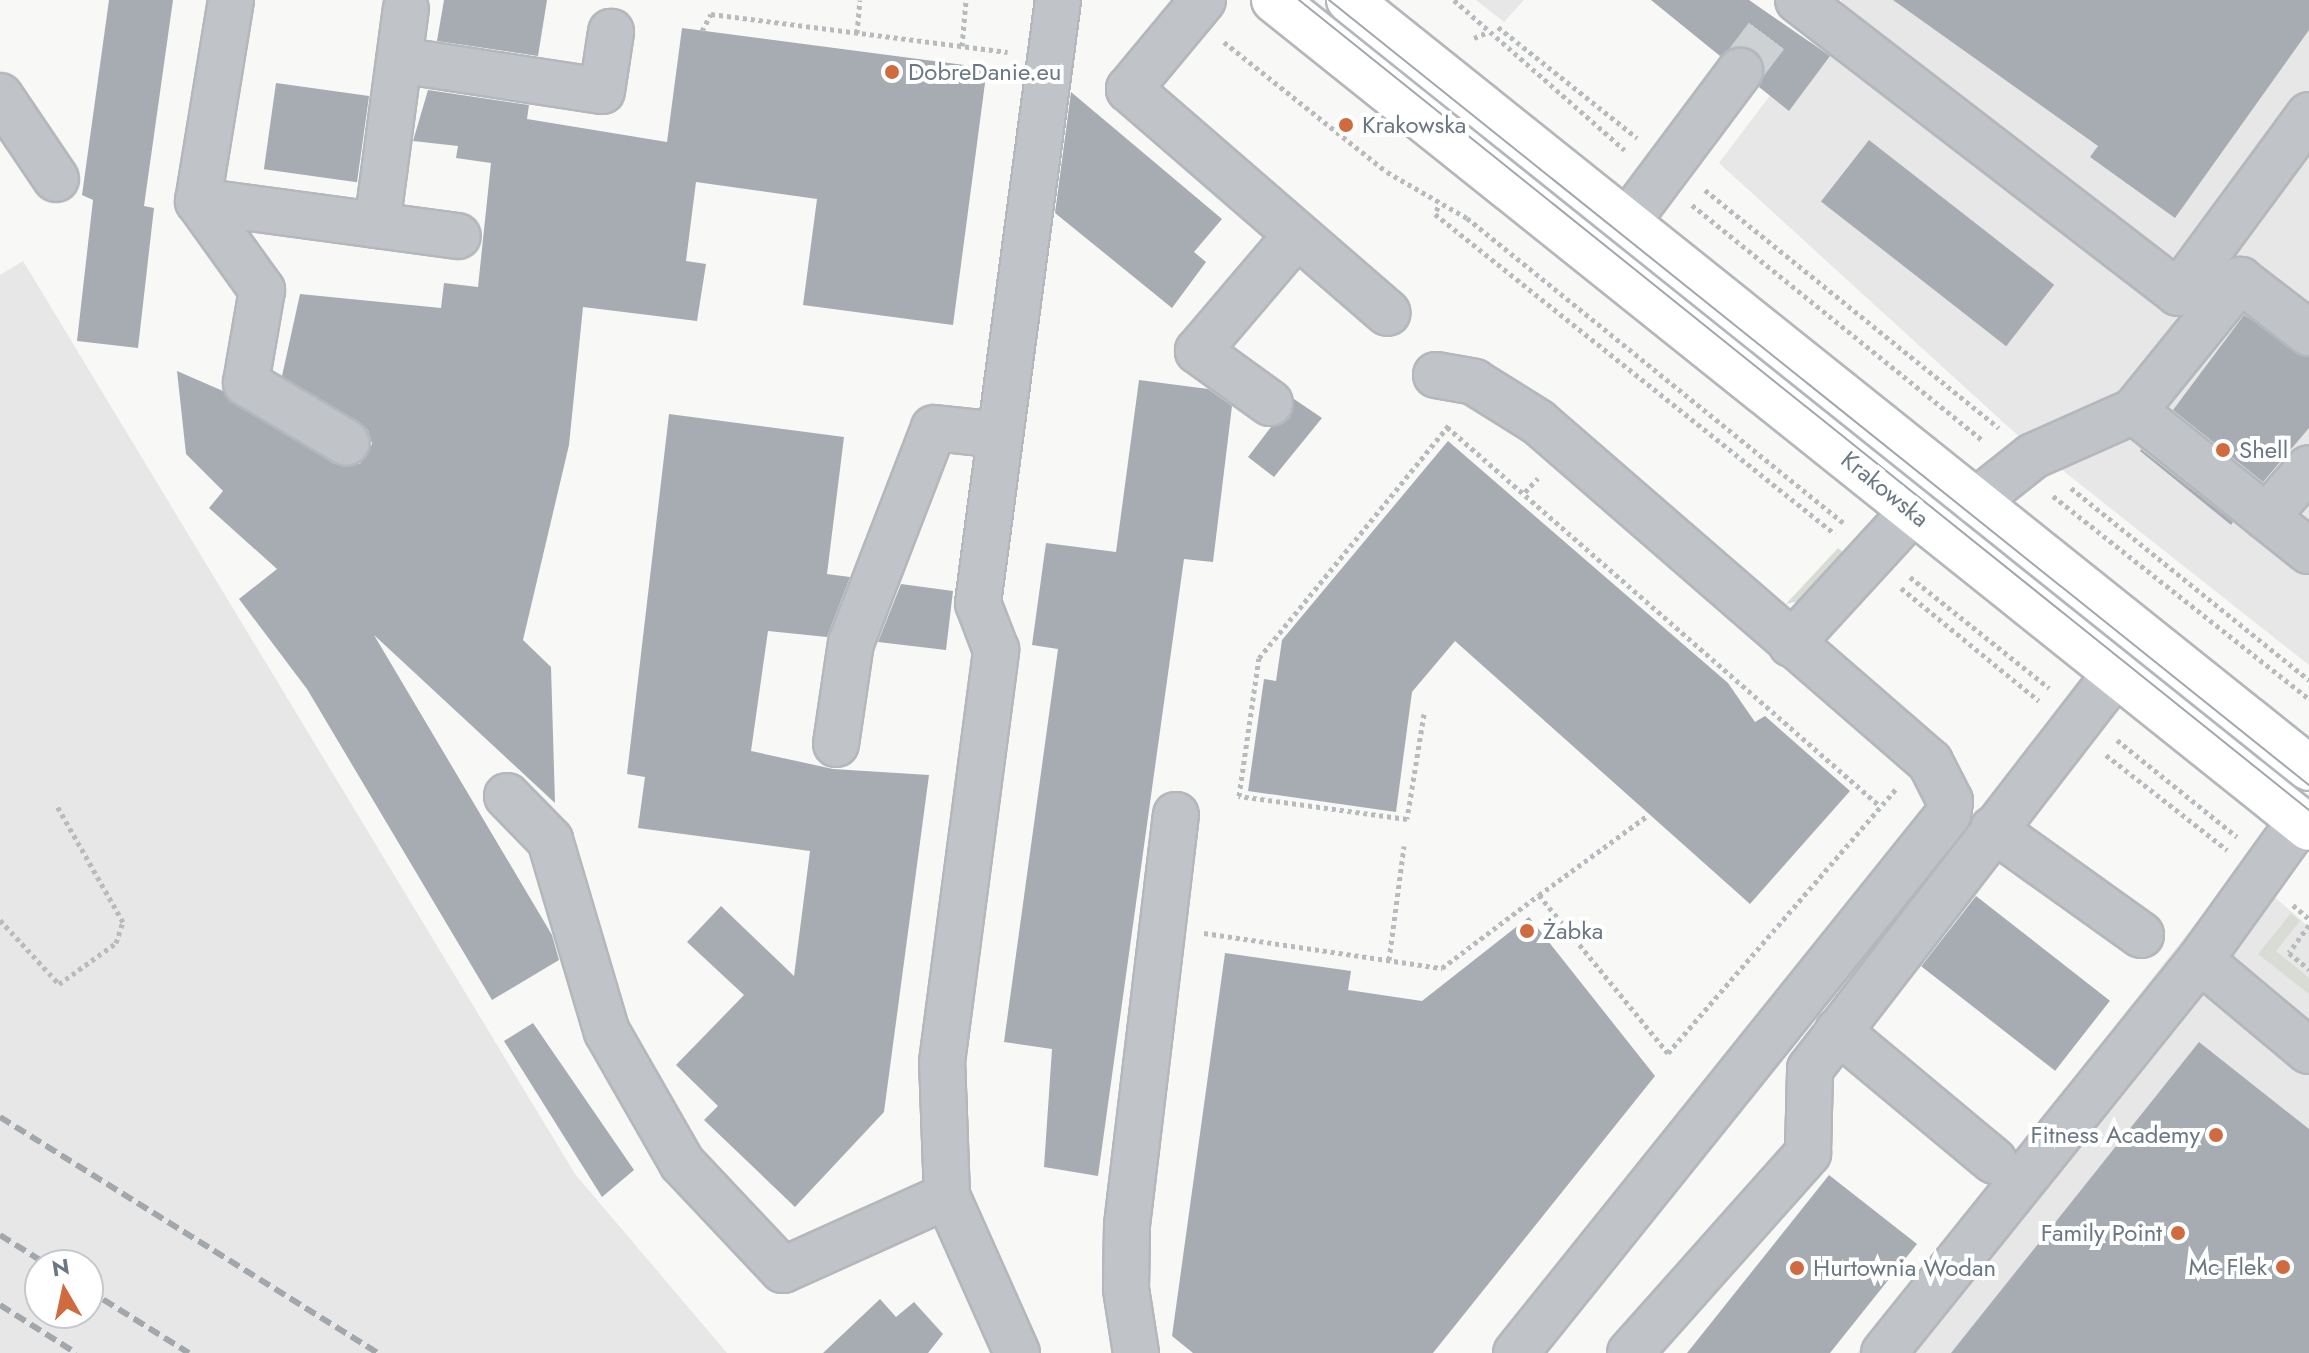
<!DOCTYPE html>
<html>
<head>
<meta charset="utf-8">
<style>
	body { margin:0 }
	#map { position:relative; width:2309px; height:1353px; overflow:hidden; background:#f8f8f6; font-family:Jost,sans-serif }
	div>[style] { position:absolute }
	.built>* { inset:0; background:#e6e7e6 }
	.green>* { inset:0; background:#d8dcd5 }
	.building>* { inset:0; background:#a6acb2; transform-origin:0 0 }
	.minor-tunnel>* { height:44px; margin-top:-22px; transform-origin:0; background:repeating-linear-gradient(90deg,#ced1d4 0 44px,transparent 0 66px) }
	.path>* { height:5px; margin-top:-2.5px; transform-origin:0; background:repeating-linear-gradient(90deg,#b8bbbe 0 4px,transparent 0 8px) }
	.roads { filter:drop-shadow(2px 0 #b4b7bb) drop-shadow(-2px 0 #b4b7bb) drop-shadow(0 2px #b4b7bb) drop-shadow(0 -2px #b4b7bb) }
	.minor>* { height:44px; margin:-22px; padding:0 22px; transform-origin:22px; border-radius:22px; background:#c0c3c7 }
	.major>* { height:44px; margin:-22px; padding:0 22px; transform-origin:22px; border-radius:22px; background:#fff }
	.tram>* { height:2px; margin:-1px; padding:0 1px; transform-origin:1px; border-radius:1px; background:#a2a7ac }
	.rail>* { height:6px; margin-top:-3px; transform-origin:0; background:repeating-linear-gradient(90deg,#a2a7ac 0 12px,transparent 0 18px) }
	.dots>* { width:22px; height:22px; translate:-50% -50%; box-sizing:border-box; border:4px solid #fff; border-radius:50% }
	span { translate:-50% -50%; white-space:nowrap; text-align:center; line-height:1.15; -webkit-text-stroke:8px #fff; paint-order:stroke }
	.poi-label { font-size:24px; color:#6b7783 }
	.left { translate:0 -50%; text-align:left }
	.right { translate:-100% -50%; text-align:right }
	.street-label { font-size:24px; color:#6b7783 }
	.north { position:absolute; left:24px; top:1249px; width:80px; height:80px; box-sizing:border-box; background:#fff; border:2px solid #c4c9cd; border-radius:50%; rotate:351deg; font-size:22px; font-weight:700; line-height:32px; text-align:center; color:#6b7783 }
	.north::after { content:''; display:block; margin:auto; width:28px; height:36px; background:#cf6b3f; clip-path:polygon(50% 0,100% 100%,50% 72%,0 100%) }
</style>
</head>
<body>
<div id="map">
	<div class="built">
		<i style="clip-path:polygon(1476px 0,1524px 0,1504px 22px)"></i>
		<i style="clip-path:polygon(1842px 0,2309px 0,2309px 665px,2014px 432px,1719px 163px)"></i>
		<i style="clip-path:polygon(evenodd,23px 261px,575px 1174px,727px 1353px,0 1353px,0 275px,23px 261px,40px 1265px,88px 1265px,88px 1313px,40px 1313px,40px 1265px)"></i>
		<i style="clip-path:polygon(2240px 867px,2309px 927px,2309px 1353px,1857px 1353px)"></i>
	</div>
	<div class="green">
		<i style="clip-path:polygon(1838px 548px,1847px 556px,1803px 600px,1786px 604px)"></i>
		<i style="clip-path:polygon(2291px 913px,2300px 921px,2276px 951px,2309px 978px,2309px 994px,2258px 954px)"></i>
	</div>
	<div class="building">
		<i style="clip-path:polygon(109px 0,173px 0,144px 206px,154px 208px,138px 348px,77px 341px,93px 200px,82px 195px)"></i>
		<i style="clip-path:polygon(444px 0,547px 0,538px 56px,437px 41px)"></i>
		<i style="clip-path:polygon(1651px 0,1749px 0,1830px 56px,1789px 111px,1759px 87px,1765px 73px,1756px 52px,1742px 46px,1720px 56px)"></i>
		<i style="clip-path:polygon(1893px 0,2309px 0,2309px 30px,2175px 218px,2090px 157px,2098px 146px)"></i>
		<i style="clip-path:polygon(682px 28px,987px 68px,953px 325px,803px 305px,817px 199px,696px 182px,686px 261px,706px 264px,697px 321px,583px 307px,569px 445px,523px 640px,551px 667px,555px 803px,374px 635px,552px 935px,559px 960px,492px 1000px,307px 689px,239px 599px,277px 569px,209px 508px,223px 491px,186px 454px,177px 371px,223px 391px,334px 464px,360px 464px,372px 444px,368px 430px,282px 376px,300px 294px,441px 308px,444px 283px,478px 287px,491px 163px,456px 158px,458px 146px,413px 141px,428px 90px,529px 105px,527px 119px,667px 142px)"></i>
		<i style="left:276px;top:83px;width:94px;height:87px;rotate:8deg"></i>
		<i style="clip-path:polygon(1071px 92px,1222px 219px,1194px 252px,1206px 262px,1172px 308px,1055px 213px)"></i>
		<i style="left:1869px;top:140px;width:235px;height:78px;rotate:38deg"></i>
		<i style="clip-path:polygon(2244px 315px,2309px 357px,2309px 428px,2263px 482px,2173px 410px)"></i>
		<i style="clip-path:polygon(1139px 380px,1208px 389px,1232px 406px,1213px 562px,1184px 559px,1098px 1176px,1044px 1167px,1052px 1049px,1004px 1042px,1058px 649px,1032px 645px,1046px 543px,1116px 552px)"></i>
		<i style="clip-path:polygon(1294px 399px,1322px 418px,1274px 477px,1248px 457px,1271px 427px,1290px 418px)"></i>
		<i style="clip-path:polygon(669px 414px,844px 437px,827px 574px,850px 577px,827px 637px,768px 631px,751px 751px,833px 769px,929px 775px,884px 1112px,795px 1207px,704px 1120px,718px 1106px,676px 1065px,744px 995px,687px 942px,721px 906px,794px 976px,810px 851px,638px 828px,645px 777px,627px 774px)"></i>
		<i style="clip-path:polygon(1448px 441px,1728px 683px,1755px 722px,1765px 716px,1850px 791px,1750px 904px,1455px 641px,1412px 692px,1396px 812px,1248px 791px,1264px 679px,1276px 681px,1282px 640px)"></i>
		<i style="clip-path:polygon(2141px 449px,2233px 522px,2231px 525px,2140px 451px)"></i>
		<i style="clip-path:polygon(901px 584px,953px 591px,946px 650px,878px 642px)"></i>
		<i style="left:1976px;top:896px;width:170px;height:89px;rotate:38deg"></i>
		<i style="clip-path:polygon(1529px 917px,1655px 1076px,1433px 1353px,1193px 1353px,1172px 1336px,1225px 953px,1351px 971px,1348px 990px,1422px 1001px)"></i>
		<i style="clip-path:polygon(533px 1023px,634px 1170px,602px 1197px,504px 1041px)"></i>
		<i style="clip-path:polygon(2199px 1042px,2309px 1129px,2309px 1353px,1951px 1353px)"></i>
		<i style="clip-path:polygon(1829px 1175px,1917px 1244px,1830px 1353px,1687px 1353px)"></i>
		<i style="clip-path:polygon(880px 1299px,896px 1317px,914px 1302px,943px 1334px,928px 1353px,823px 1353px)"></i>
	</div>
	<div class="minor-tunnel">
		<i style="left:1740px;top:71px;width:61px;rotate:-52.9deg"></i>
	</div>
	<div class="path">
		<i style="left:1454px;top:0;width:227px;rotate:41.3deg"></i>
		<i style="left:1498px;top:27px;width:178px;rotate:38.6deg"></i>
		<i style="left:702px;top:31px;width:19px;rotate:-62deg"></i>
		<i style="left:711px;top:14px;width:299px;rotate:7.3deg"></i>
		<i style="left:857px;top:33px;width:33px;rotate:-85deg"></i>
		<i style="left:1474px;top:38px;width:13px;rotate:-23deg"></i>
		<i style="left:1224px;top:42px;width:208px;rotate:38.6deg"></i>
		<i style="left:1387px;top:172px;width:92px;rotate:29.9deg"></i>
		<i style="left:1467px;top:218px;width:484px;rotate:39deg"></i>
		<i style="left:962px;top:46px;width:46px;rotate:-85deg"></i>
		<i style="left:1705px;top:190px;width:378px;rotate:39deg"></i>
		<i style="left:1692px;top:205px;width:373px;rotate:39deg"></i>
		<i style="left:1438px;top:207px;width:8px;rotate:113deg"></i>
		<i style="left:1435px;top:214px;width:512px;rotate:38.66deg"></i>
		<i style="left:1447px;top:427px;width:575px;rotate:41.2deg"></i>
		<i style="left:2071px;top:488px;width:306px;rotate:38.9deg"></i>
		<i style="left:1525px;top:492px;width:19px;rotate:-47deg"></i>
		<i style="left:2053px;top:496px;width:327px;rotate:38.4deg"></i>
		<i style="left:1910px;top:577px;width:178px;rotate:38.6deg"></i>
		<i style="left:1901px;top:588px;width:178px;rotate:39.3deg"></i>
		<i style="left:1424px;top:714px;width:106px;rotate:99.2deg"></i>
		<i style="left:1407px;top:819px;width:170px;rotate:-172.2deg"></i>
		<i style="left:1239px;top:796px;width:139px;rotate:-81.8deg"></i>
		<i style="left:1259px;top:658px;width:303px;rotate:-50.8deg"></i>
		<i style="left:2117px;top:740px;width:154px;rotate:38.9deg"></i>
		<i style="left:2106px;top:755px;width:154px;rotate:38.1deg"></i>
		<i style="left:1539px;top:895px;width:134px;rotate:-36.2deg"></i>
		<i style="left:2293px;top:905px;width:21px;rotate:41deg"></i>
		<i style="left:0;top:920px;width:87px;rotate:47.3deg"></i>
		<i style="left:59px;top:984px;width:70px;rotate:-35.7deg"></i>
		<i style="left:116px;top:943px;width:22px;rotate:-72deg"></i>
		<i style="left:123px;top:922px;width:136px;rotate:-119.6deg"></i>
		<i style="left:2309px;top:925px;width:34px;rotate:126deg"></i>
		<i style="left:2289px;top:953px;width:26px;rotate:39deg"></i>
		<i style="left:1204px;top:933px;width:241px;rotate:8.4deg"></i>
		<i style="left:1442px;top:968px;width:121px;rotate:-37deg"></i>
		<i style="left:1539px;top:895px;width:204px;rotate:50.8deg"></i>
		<i style="left:1668px;top:1053px;width:349px;rotate:-49.2deg"></i>
		<i style="left:1389px;top:960px;width:115px;rotate:-82.5deg"></i>
	</div>
	<div class="roads">
		<div class="minor">
			<i style="left:231px;top:0;width:204px;rotate:99.3deg"></i>
			<i style="left:198px;top:201px;width:110px;rotate:54.3deg"></i>
			<i style="left:262px;top:290px;width:94px;rotate:99.8deg"></i>
			<i style="left:246px;top:383px;width:117px;rotate:30.7deg"></i>
			<i style="left:1203px;top:0;width:116px;rotate:129.7deg"></i>
			<i style="left:1129px;top:89px;width:342px;rotate:40.9deg"></i>
			<i style="left:1798px;top:0;width:480px;rotate:37.6deg"></i>
			<i style="left:2178px;top:293px;width:221px;rotate:-53.6deg"></i>
			<i style="left:399px;top:60px;width:205px;rotate:8.7deg"></i>
			<i style="left:602px;top:91px;width:60px;rotate:-81.3deg"></i>
			<i style="left:0;top:96px;width:100px;rotate:56deg"></i>
			<i style="left:198px;top:201px;width:262px;rotate:7.7deg"></i>
			<i style="left:1627px;top:222px;width:189px;rotate:-53.2deg"></i>
			<i style="left:377px;top:225px;width:218px;rotate:-82.4deg"></i>
			<i style="left:1436px;top:375px;width:39px;rotate:10deg"></i>
			<i style="left:1474px;top:382px;width:75px;rotate:32deg"></i>
			<i style="left:1538px;top:422px;width:519px;rotate:40.94deg"></i>
			<i style="left:1930px;top:762px;width:44px;rotate:62.9deg"></i>
			<i style="left:1950px;top:801px;width:14px;rotate:98deg"></i>
			<i style="left:1948px;top:815px;width:690px;rotate:128.76deg"></i>
			<i style="left:1270px;top:403px;width:89px;rotate:-144.2deg"></i>
			<i style="left:1198px;top:351px;width:151px;rotate:-49.6deg"></i>
			<i style="left:2134px;top:411px;width:169px;rotate:-51deg"></i>
			<i style="left:2240px;top:280px;width:87px;rotate:37.5deg"></i>
			<i style="left:1975px;top:502px;width:74px;rotate:-38.4deg"></i>
			<i style="left:2033px;top:456px;width:111px;rotate:-24deg"></i>
			<i style="left:2134px;top:411px;width:224px;rotate:38.7deg"></i>
			<i style="left:2266px;top:517px;width:65px;rotate:-48.7deg"></i>
			<i style="left:1791px;top:644px;width:180px;rotate:-47.5deg"></i>
			<i style="left:836px;top:744px;width:102px;rotate:-81.6deg"></i>
			<i style="left:851px;top:643px;width:230px;rotate:-68.9deg"></i>
			<i style="left:934px;top:428px;width:66px;rotate:6.1deg"></i>
			<i style="left:507px;top:796px;width:62px;rotate:45.7deg"></i>
			<i style="left:550px;top:840px;width:200px;rotate:73.5deg"></i>
			<i style="left:607px;top:1032px;width:151px;rotate:60.2deg"></i>
			<i style="left:682px;top:1163px;width:147px;rotate:46.7deg"></i>
			<i style="left:783px;top:1270px;width:180px;rotate:-24.3deg"></i>
			<i style="left:2300px;top:821px;width:171px;rotate:125.7deg"></i>
			<i style="left:2200px;top:960px;width:142px;rotate:39.9deg"></i>
			<i style="left:1993px;top:829px;width:182px;rotate:35.6deg"></i>
			<i style="left:1838px;top:1031px;width:203px;rotate:39.8deg"></i>
			<i style="left:1017px;top:1353px;width:172px;rotate:-114deg"></i>
			<i style="left:947px;top:1196px;width:134px;rotate:-92.1deg"></i>
			<i style="left:942px;top:1062px;width:416px;rotate:-82.5deg"></i>
			<i style="left:996px;top:650px;width:50px;rotate:-111deg"></i>
			<i style="left:978px;top:603px;width:608px;rotate:-82.44deg"></i>
			<i style="left:1136px;top:1353px;width:65px;rotate:-98.9deg"></i>
			<i style="left:1126px;top:1289px;width:64px;rotate:-89.1deg"></i>
			<i style="left:1127px;top:1225px;width:413px;rotate:-83.2deg"></i>
			<i style="left:1630px;top:1353px;width:268px;rotate:-48.3deg"></i>
			<i style="left:1808px;top:1153px;width:84px;rotate:-88.6deg"></i>
			<i style="left:1810px;top:1069px;width:500px;rotate:-52.31deg"></i>
			<i style="left:1884px;top:1353px;width:504px;rotate:-51.2deg"></i>
		</div>
		<div class="major">
			<i style="left:1274px;top:0;width:1325px;rotate:38.66deg"></i>
			<i style="left:1349px;top:0;width:1229px;rotate:38.66deg"></i>
		</div>
	</div>
	<div class="tram">
		<i style="left:1299px;top:0;width:1295px;rotate:38.73deg"></i>
		<i style="left:1329px;top:0;width:1256px;rotate:38.7deg"></i>
	</div>
	<div class="rail">
		<i style="left:0;top:1117px;width:445px;rotate:32deg"></i>
		<i style="left:0;top:1235px;width:57px;rotate:32deg"></i>
		<i style="left:88px;top:1290px;width:119px;rotate:32deg"></i>
		<i style="left:0;top:1305px;width:90px;rotate:32.3deg"></i>
	</div>
	<div class="dots">
		<i style="left:892px;top:72px;background:#cf6b3f"></i>
		<i style="left:1346px;top:125px;background:#cf6b3f"></i>
		<i style="left:2223px;top:450px;background:#cf6b3f"></i>
		<i style="left:1527px;top:931px;background:#cf6b3f"></i>
		<i style="left:2216px;top:1135px;background:#cf6b3f"></i>
		<i style="left:2178px;top:1233px;background:#cf6b3f"></i>
		<i style="left:2283px;top:1267px;background:#cf6b3f"></i>
		<i style="left:1797px;top:1268px;background:#cf6b3f"></i>
	</div>
	<div class="poi-label">
		<span class="left" style="left:908px;top:72px">DobreDanie.eu</span>
		<span class="left" style="left:1362px;top:125px">Krakowska</span>
		<span class="left" style="left:2239px;top:450px">Shell</span>
		<span class="left" style="left:1543px;top:931px">Żabka</span>
		<span class="right" style="left:2200px;top:1135px">Fitness Academy</span>
		<span class="right" style="left:2162px;top:1233px">Family Point</span>
		<span class="right" style="left:2267px;top:1267px">Mc Flek</span>
		<span class="left" style="left:1813px;top:1268px">Hurtownia Wodan</span>
	</div>
	<div class="street-label">
		<span style="left:1885px;top:489px;rotate:39deg">Krakowska</span>
	</div>
	<div class="north">N</div>
</div>
</body>
</html>
